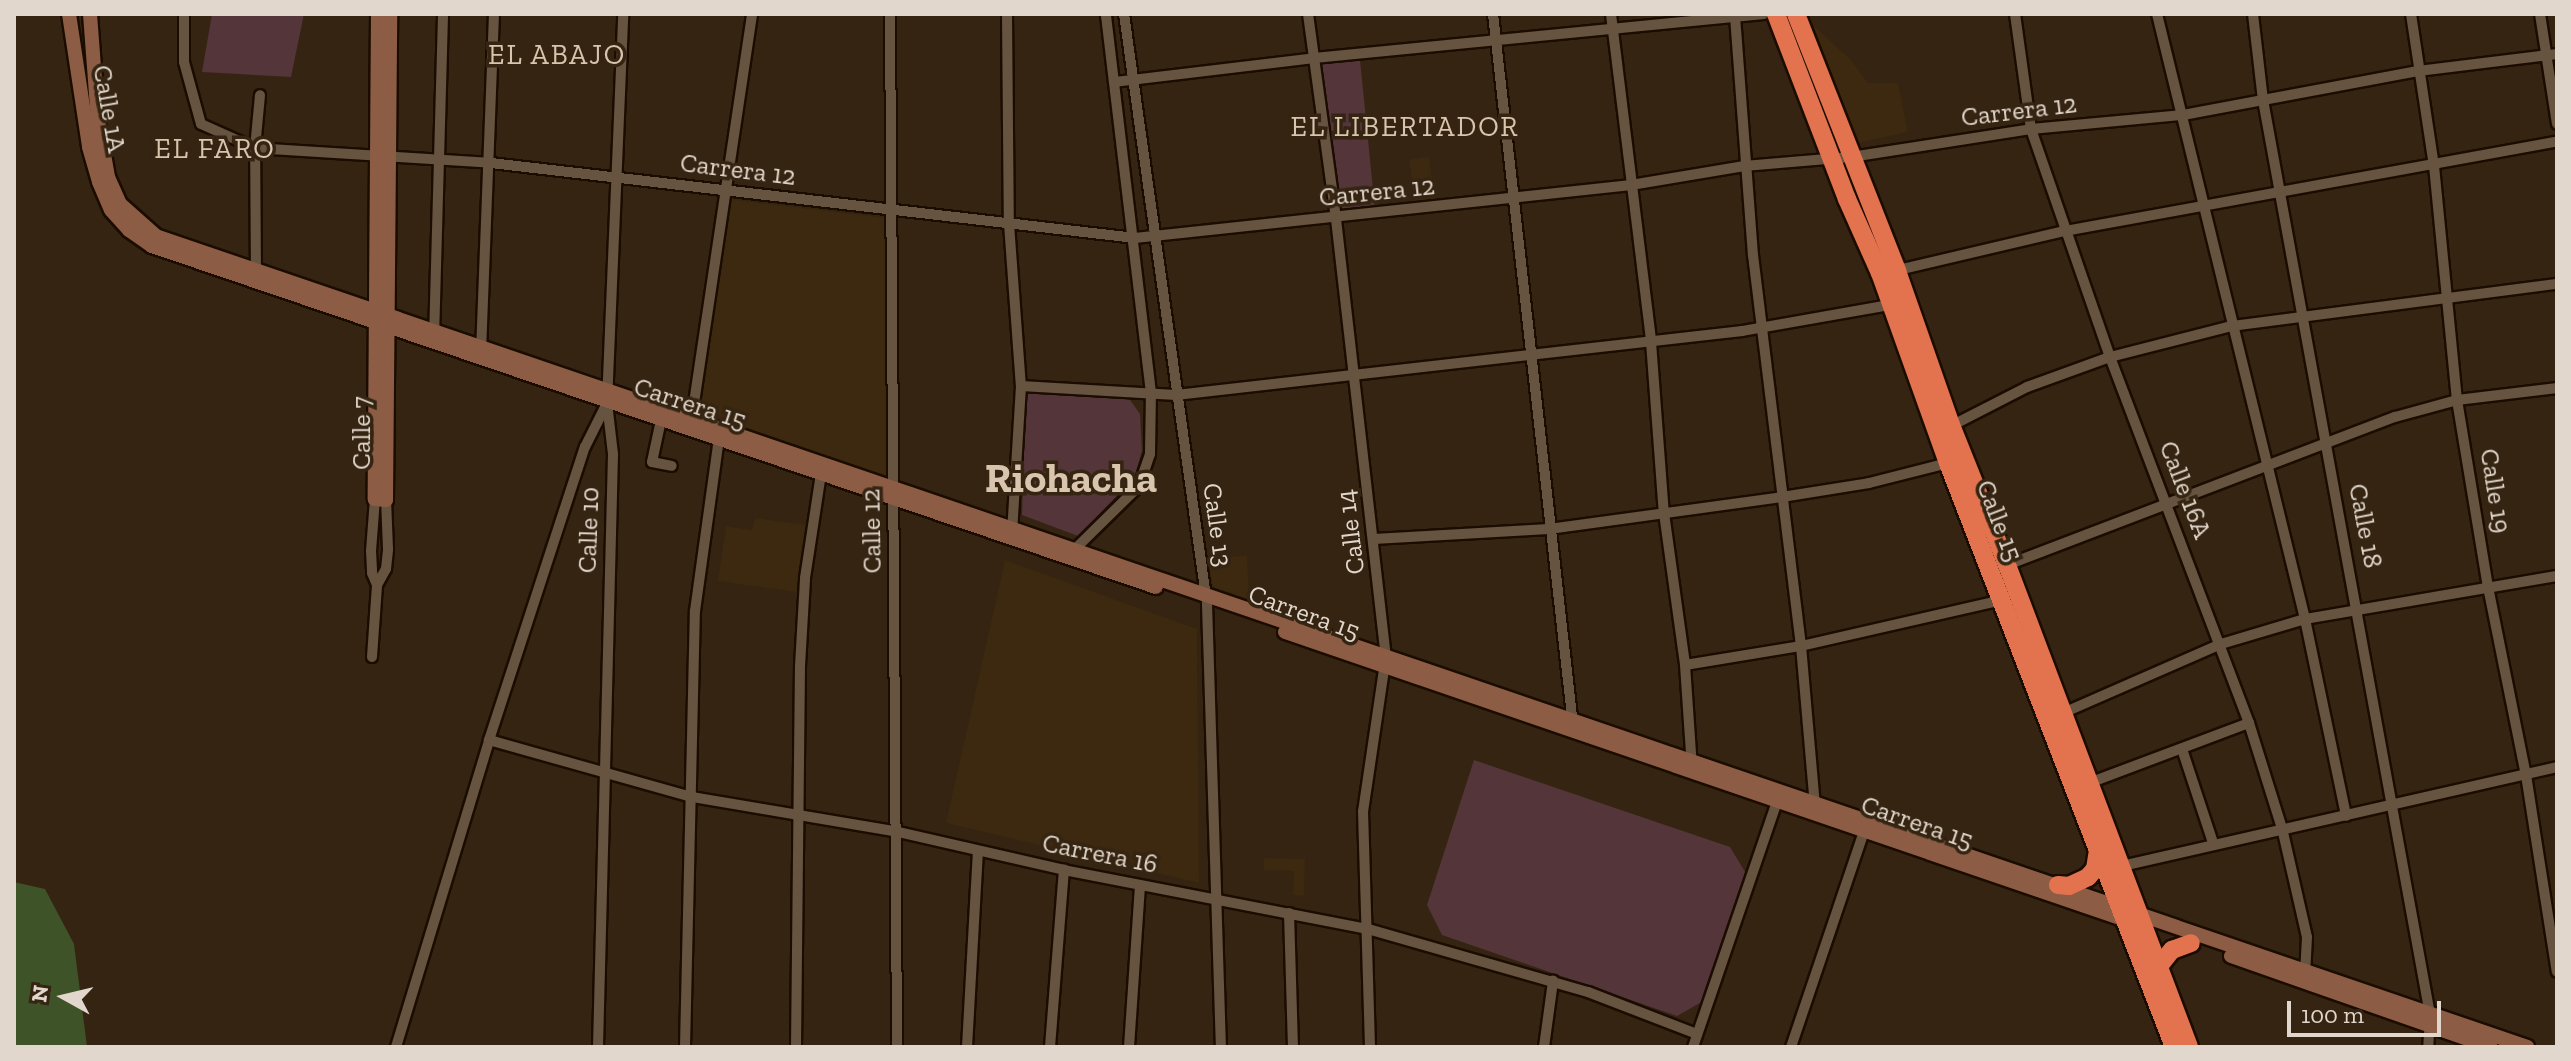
<!DOCTYPE html>
<html>
<head>
<meta charset="utf-8">
<style>
	body { margin:0 }
	#map { position:relative; width:2571px; height:1061px; overflow:hidden; background:#342411; font-family:"Zilla Slab",serif }
	div>[style] { position:absolute }
	.built>* { inset:0; background:#3d2810; transform-origin:0 0 }
	.green>* { inset:0; background:#54353a }
	.water>* { inset:0; background:#3f5328 }
	.roads { filter:drop-shadow(2px 0 #1b0c00) drop-shadow(-2px 0 #1b0c00) drop-shadow(0 2px #1b0c00) drop-shadow(0 -2px #1b0c00) }
	.street>* { height:10px; margin:-5px; padding:0 5px; transform-origin:5px; border-radius:5px; background:#665340 }
	.secondary>* { height:14px; margin:-7px; padding:0 7px; transform-origin:7px; border-radius:7px; background:#8c5d44 }
	.highway>* { height:18px; margin:-9px; padding:0 9px; transform-origin:9px; border-radius:9px; background:#e3734e }
	span { translate:-50% -50%; white-space:nowrap; text-align:center; line-height:1.15; -webkit-text-stroke:7px #342411; paint-order:stroke }
	.street-label { font-size:26px; color:#e2d7cc }
	.neighbourhood-label { font-size:28px; color:#d9c4ae; letter-spacing:2px }
	.town-label { font-size:42px; color:#d9c4ae; font-weight:700 }
	.frame { position:absolute; inset:0; border:16px solid #e2d7cc; pointer-events:none }
	.north { position:absolute; left:24px; top:957px; width:80px; height:80px; -webkit-text-stroke:6px #342411; paint-order:stroke; rotate:278deg; font-size:22px; font-weight:700; line-height:32px; text-align:center; color:#e2d7cc }
	.north::after { content:''; display:block; margin:auto; width:28px; height:36px; background:#e2d7cc; clip-path:polygon(50% 0,100% 100%,50% 72%,0 100%) }
	.scale { position:absolute; left:2287px; top:1001px; width:154px; height:36px; box-sizing:border-box; border:4px solid #e2d7cc; border-top:0; padding-left:10px; font-size:24px; line-height:28px; white-space:nowrap; color:#e2d7cc; -webkit-text-stroke:6px #342411; paint-order:stroke }
</style>
</head>
<body>
<div id="map">
	<div class="built">
		<i style="clip-path:polygon(1813px 25px,1851px 60px,1868px 83px,1898px 83px,1908px 132px,1858px 143px)"></i>
		<i style="left:1429px;top:157px;width:44px;height:20px;rotate:82deg"></i>
		<i style="clip-path:polygon(727px 199px,886px 218px,886px 477px,696px 414px)"></i>
		<i style="clip-path:polygon(755px 518px,807px 525px,797px 592px,718px 581px,726px 526px,752px 530px)"></i>
		<i style="clip-path:polygon(1247px 555px,1249px 600px,1213px 587px,1208px 560px)"></i>
		<i style="clip-path:polygon(1005px 560px,1197px 629px,1199px 883px,946px 823px)"></i>
		<i style="clip-path:polygon(1264px 858px,1305px 859px,1304px 896px,1293px 895px,1294px 871px,1264px 870px)"></i>
	</div>
	<div class="green">
		<i style="clip-path:polygon(212px 14px,304px 14px,291px 77px,202px 72px)"></i>
		<i style="clip-path:polygon(1350px 57px,1360px 60px,1375px 209px,1340px 214px,1321px 59px)"></i>
		<i style="clip-path:polygon(1026px 392px,1128px 397px,1140px 414px,1142px 451px,1134px 478px,1078px 536px,1022px 515px)"></i>
		<i style="clip-path:polygon(1474px 760px,1730px 847px,1747px 875px,1707px 999px,1677px 1016px,1442px 935px,1427px 905px)"></i>
	</div>
	<div class="water">
		<i style="clip-path:polygon(14px 882px,45px 889px,74px 944px,87px 1047px,14px 1047px)"></i>
	</div>
	<div class="roads">
		<div class="street">
			<i style="left:184px;top:14px;width:48px;rotate:90deg"></i>
			<i style="left:184px;top:62px;width:64px;rotate:74.7deg"></i>
			<i style="left:201px;top:124px;width:59px;rotate:24deg"></i>
			<i style="left:255px;top:148px;width:236px;rotate:3.6deg"></i>
			<i style="left:491px;top:163px;width:648px;rotate:6.64deg"></i>
			<i style="left:1135px;top:238px;width:499px;rotate:-6.1deg"></i>
			<i style="left:1631px;top:185px;width:115px;rotate:-9.5deg"></i>
			<i style="left:1744px;top:166px;width:107px;rotate:-4.8deg"></i>
			<i style="left:1851px;top:157px;width:182px;rotate:-8.8deg"></i>
			<i style="left:2031px;top:129px;width:153px;rotate:-5.3deg"></i>
			<i style="left:2183px;top:115px;width:239px;rotate:-10.6deg"></i>
			<i style="left:2418px;top:71px;width:140px;rotate:-7deg"></i>
			<i style="left:890px;top:14px;width:1033px;rotate:89.61deg"></i>
			<i style="left:1007px;top:14px;width:210px;rotate:89.5deg"></i>
			<i style="left:1009px;top:224px;width:162px;rotate:85.8deg"></i>
			<i style="left:1021px;top:386px;width:147px;rotate:93.5deg"></i>
			<i style="left:1124px;top:14px;width:596px;rotate:81.99deg"></i>
			<i style="left:1207px;top:604px;width:443px;rotate:88.2deg"></i>
			<i style="left:1308px;top:14px;width:207px;rotate:82.2deg"></i>
			<i style="left:1336px;top:219px;width:440px;rotate:83.5deg"></i>
			<i style="left:1386px;top:656px;width:157px;rotate:98.4deg"></i>
			<i style="left:1363px;top:811px;width:236px;rotate:88.3deg"></i>
			<i style="left:1493px;top:14px;width:715px;rotate:83.58deg"></i>
			<i style="left:1611px;top:14px;width:330px;rotate:83deg"></i>
			<i style="left:1651px;top:342px;width:171px;rotate:85.7deg"></i>
			<i style="left:1664px;top:513px;width:153px;rotate:82.1deg"></i>
			<i style="left:1685px;top:665px;width:102px;rotate:86.1deg"></i>
			<i style="left:2015px;top:14px;width:116px;rotate:82.1deg"></i>
			<i style="left:2031px;top:129px;width:241px;rotate:70.9deg"></i>
			<i style="left:2110px;top:357px;width:392px;rotate:69.2deg"></i>
			<i style="left:2249px;top:723px;width:110px;rotate:72.6deg"></i>
			<i style="left:2282px;top:828px;width:112px;rotate:77.1deg"></i>
			<i style="left:2307px;top:937px;width:39px;rotate:93deg"></i>
			<i style="left:2157px;top:14px;width:623px;rotate:76.25deg"></i>
			<i style="left:2305px;top:619px;width:201px;rotate:78.2deg"></i>
			<i style="left:2253px;top:14px;width:87px;rotate:83.4deg"></i>
			<i style="left:2263px;top:100px;width:929px;rotate:79.65deg"></i>
			<i style="left:2430px;top:1014px;width:33px;rotate:93deg"></i>
			<i style="left:2411px;top:14px;width:154px;rotate:81.4deg"></i>
			<i style="left:2434px;top:166px;width:235px;rotate:84.4deg"></i>
			<i style="left:2457px;top:400px;width:190px;rotate:80.6deg"></i>
			<i style="left:2488px;top:587px;width:192px;rotate:78.6deg"></i>
			<i style="left:2526px;top:775px;width:199px;rotate:81.1deg"></i>
			<i style="left:2540px;top:14px;width:111px;rotate:81.2deg"></i>
			<i style="left:1735px;top:16px;width:240px;rotate:85.7deg"></i>
			<i style="left:1753px;top:255px;width:394px;rotate:83deg"></i>
			<i style="left:1801px;top:646px;width:162px;rotate:85deg"></i>
			<i style="left:1114px;top:82px;width:201px;rotate:-6.8deg"></i>
			<i style="left:1314px;top:58px;width:452px;rotate:-5.6deg"></i>
			<i style="left:1894px;top:271px;width:176px;rotate:-13.2deg"></i>
			<i style="left:2065px;top:231px;width:500px;rotate:-10.3deg"></i>
			<i style="left:256px;top:276px;width:128px;rotate:-90.4deg"></i>
			<i style="left:255px;top:148px;width:53px;rotate:-84.6deg"></i>
			<i style="left:434px;top:338px;width:324px;rotate:-88.4deg"></i>
			<i style="left:481px;top:352px;width:338px;rotate:-87.8deg"></i>
			<i style="left:1021px;top:386px;width:155px;rotate:3.3deg"></i>
			<i style="left:1176px;top:395px;width:570px;rotate:-6.45deg"></i>
			<i style="left:1742px;top:331px;width:149px;rotate:-10deg"></i>
			<i style="left:661px;top:420px;width:43px;rotate:102.1deg"></i>
			<i style="left:652px;top:462px;width:20px;rotate:11deg"></i>
			<i style="left:691px;top:423px;width:414px;rotate:-81.5deg"></i>
			<i style="left:1949px;top:427px;width:88px;rotate:-27.1deg"></i>
			<i style="left:2027px;top:387px;width:88px;rotate:-19.9deg"></i>
			<i style="left:2110px;top:357px;width:126px;rotate:-14.3deg"></i>
			<i style="left:2232px;top:326px;width:328px;rotate:-7.4deg"></i>
			<i style="left:375px;top:499px;width:52px;rotate:94.4deg"></i>
			<i style="left:371px;top:551px;width:22px;rotate:87deg"></i>
			<i style="left:372px;top:573px;width:13px;rotate:67deg"></i>
			<i style="left:1374px;top:539px;width:175px;rotate:-3.3deg"></i>
			<i style="left:1549px;top:529px;width:235px;rotate:-7.8deg"></i>
			<i style="left:1782px;top:497px;width:88px;rotate:-9.1deg"></i>
			<i style="left:1869px;top:483px;width:81px;rotate:-14.2deg"></i>
			<i style="left:1075px;top:549px;width:90px;rotate:-44.5deg"></i>
			<i style="left:1139px;top:486px;width:34px;rotate:-71deg"></i>
			<i style="left:1150px;top:454px;width:61px;rotate:-89.1deg"></i>
			<i style="left:1151px;top:393px;width:382px;rotate:-96.8deg"></i>
			<i style="left:2007px;top:565px;width:415px;rotate:-20.9deg"></i>
			<i style="left:2395px;top:417px;width:64px;rotate:-15.3deg"></i>
			<i style="left:2457px;top:400px;width:101px;rotate:-6.8deg"></i>
			<i style="left:372px;top:657px;width:72px;rotate:-86deg"></i>
			<i style="left:377px;top:585px;width:18px;rotate:-61deg"></i>
			<i style="left:386px;top:569px;width:20px;rotate:-84deg"></i>
			<i style="left:388px;top:549px;width:49px;rotate:-92.3deg"></i>
			<i style="left:1685px;top:665px;width:118px;rotate:-9.3deg"></i>
			<i style="left:1801px;top:646px;width:206px;rotate:-12.9deg"></i>
			<i style="left:2063px;top:713px;width:172px;rotate:-23.6deg"></i>
			<i style="left:2221px;top:644px;width:88px;rotate:-16.6deg"></i>
			<i style="left:2305px;top:619px;width:256px;rotate:-9.7deg"></i>
			<i style="left:489px;top:740px;width:211px;rotate:15.7deg"></i>
			<i style="left:692px;top:797px;width:205px;rotate:9.6deg"></i>
			<i style="left:894px;top:831px;width:174px;rotate:12.9deg"></i>
			<i style="left:1064px;top:870px;width:310px;rotate:11deg"></i>
			<i style="left:1368px;top:929px;width:229px;rotate:16deg"></i>
			<i style="left:1588px;top:992px;width:117px;rotate:21.1deg"></i>
			<i style="left:2182px;top:749px;width:99px;rotate:71.7deg"></i>
			<i style="left:2089px;top:783px;width:171px;rotate:-20.6deg"></i>
			<i style="left:2122px;top:866px;width:446px;rotate:-12.8deg"></i>
			<i style="left:1289px;top:913px;width:134px;rotate:88.3deg"></i>
			<i style="left:396px;top:1047px;width:321px;rotate:-73.1deg"></i>
			<i style="left:489px;top:740px;width:308px;rotate:-71.9deg"></i>
			<i style="left:585px;top:447px;width:49px;rotate:-63.4deg"></i>
			<i style="left:598px;top:1047px;width:593px;rotate:-88.55deg"></i>
			<i style="left:613px;top:454px;width:51px;rotate:-96.7deg"></i>
			<i style="left:607px;top:403px;width:389px;rotate:-87.6deg"></i>
			<i style="left:685px;top:1047px;width:436px;rotate:-88.7deg"></i>
			<i style="left:695px;top:611px;width:174px;rotate:-82.1deg"></i>
			<i style="left:796px;top:1047px;width:381px;rotate:-89.4deg"></i>
			<i style="left:800px;top:666px;width:88px;rotate:-86.7deg"></i>
			<i style="left:805px;top:578px;width:105px;rotate:-81.3deg"></i>
			<i style="left:967px;top:1047px;width:196px;rotate:-86.8deg"></i>
			<i style="left:1050px;top:1047px;width:178px;rotate:-85.5deg"></i>
			<i style="left:1129px;top:1047px;width:162px;rotate:-86.1deg"></i>
			<i style="left:1544px;top:1047px;width:67px;rotate:-82.2deg"></i>
			<i style="left:1693px;top:1047px;width:259px;rotate:-71.1deg"></i>
			<i style="left:1791px;top:1047px;width:233px;rotate:-71.3deg"></i>
		</div>
		<div class="secondary">
			<i style="left:69px;top:14px;width:134px;rotate:81.4deg"></i>
			<i style="left:89px;top:147px;width:36px;rotate:74deg"></i>
			<i style="left:99px;top:182px;width:30px;rotate:67deg"></i>
			<i style="left:111px;top:210px;width:27px;rotate:48deg"></i>
			<i style="left:129px;top:230px;width:28px;rotate:35deg"></i>
			<i style="left:152px;top:246px;width:1060px;rotate:18.76deg"></i>
			<i style="left:90px;top:14px;width:106px;rotate:85.7deg"></i>
			<i style="left:98px;top:120px;width:58px;rotate:80deg"></i>
			<i style="left:108px;top:177px;width:30px;rotate:66deg"></i>
			<i style="left:120px;top:204px;width:48px;rotate:41.6deg"></i>
			<i style="left:156px;top:236px;width:2506px;rotate:18.88deg"></i>
			<i style="left:378px;top:14px;width:485px;rotate:90.4deg"></i>
			<i style="left:375px;top:499px;width:11px;rotate:5deg"></i>
			<i style="left:386px;top:500px;width:486px;rotate:-89.5deg"></i>
			<i style="left:1285px;top:632px;width:883px;rotate:18.91deg"></i>
			<i style="left:2231px;top:956px;width:275px;rotate:19.3deg"></i>
		</div>
		<div class="highway">
			<i style="left:1776px;top:14px;width:198px;rotate:69deg"></i>
			<i style="left:1847px;top:199px;width:81px;rotate:66deg"></i>
			<i style="left:1880px;top:273px;width:202px;rotate:70.3deg"></i>
			<i style="left:1948px;top:463px;width:626px;rotate:68.84deg"></i>
			<i style="left:1796px;top:14px;width:276px;rotate:68.5deg"></i>
			<i style="left:1897px;top:271px;width:163px;rotate:70.7deg"></i>
			<i style="left:1951px;top:425px;width:151px;rotate:68.2deg"></i>
			<i style="left:2007px;top:565px;width:515px;rotate:69.31deg"></i>
			<i style="left:2058px;top:885px;width:11px;rotate:5deg"></i>
			<i style="left:2069px;top:886px;width:21px;rotate:-25deg"></i>
			<i style="left:2088px;top:877px;width:11px;rotate:-49deg"></i>
			<i style="left:2095px;top:869px;width:18px;rotate:-81deg"></i>
			<i style="left:2159px;top:966px;width:21px;rotate:-51deg"></i>
			<i style="left:2172px;top:950px;width:20px;rotate:-20deg"></i>
		</div>
	</div>
	<div class="street-label">
		<span style="left:109px;top:109px;rotate:80deg">Calle 1A</span>
		<span style="left:2019px;top:111px;rotate:-7deg">Carrera 12</span>
		<span style="left:738px;top:170px;rotate:7deg">Carrera 12</span>
		<span style="left:1377px;top:192px;rotate:-6deg">Carrera 12</span>
		<span style="left:690px;top:404px;rotate:18deg">Carrera 15</span>
		<span style="left:362px;top:433px;rotate:-90deg">Calle 7</span>
		<span style="left:2185px;top:490px;rotate:69deg">Calle 16A</span>
		<span style="left:2495px;top:491px;rotate:81deg">Calle 19</span>
		<span style="left:1999px;top:521px;rotate:69deg">Calle 15</span>
		<span style="left:1217px;top:525px;rotate:82deg">Calle 13</span>
		<span style="left:2365px;top:526px;rotate:79deg">Calle 18</span>
		<span style="left:589px;top:530px;rotate:-88deg">Calle 10</span>
		<span style="left:872px;top:531px;rotate:-91deg">Calle 12</span>
		<span style="left:1351px;top:532px;rotate:-97deg">Calle 14</span>
		<span style="left:1304px;top:613px;rotate:20deg">Carrera 15</span>
		<span style="left:1917px;top:823px;rotate:19deg">Carrera 15</span>
		<span style="left:1100px;top:854px;rotate:11deg">Carrera 16</span>
	</div>
	<div class="neighbourhood-label">
		<span style="left:557px;top:55px">EL ABAJO</span>
		<span style="left:1405px;top:127px">EL LIBERTADOR</span>
		<span style="left:215px;top:149px">EL FARO</span>
	</div>
	<div class="town-label">
		<span style="left:1071px;top:478px">Riohacha</span>
	</div>
	<div class="frame"></div>
	<div class="north">N</div>
	<div class="scale">100 m</div>
</div>
</body>
</html>
